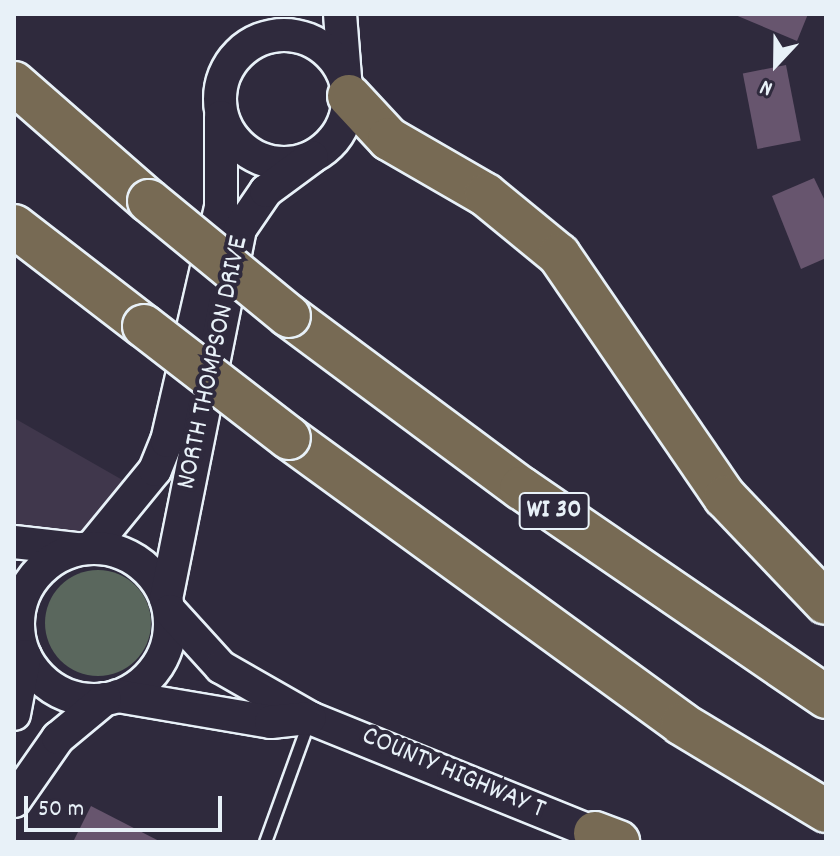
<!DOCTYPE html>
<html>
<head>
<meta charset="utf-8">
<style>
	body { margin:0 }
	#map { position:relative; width:840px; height:856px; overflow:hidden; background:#2f2a3d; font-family:Dekko,sans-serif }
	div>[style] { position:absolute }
	.built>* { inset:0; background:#40374c }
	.green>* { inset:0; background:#5a675d }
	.round { border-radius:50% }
	.building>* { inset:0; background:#67556e; transform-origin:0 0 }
	.roads { filter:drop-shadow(2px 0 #e8f1f8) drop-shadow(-2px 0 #e8f1f8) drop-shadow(0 2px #e8f1f8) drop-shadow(0 -2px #e8f1f8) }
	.lane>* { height:11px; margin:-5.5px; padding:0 5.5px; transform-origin:5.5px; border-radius:5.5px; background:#2f2a3d }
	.secondary>* { height:32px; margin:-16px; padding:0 16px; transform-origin:16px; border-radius:16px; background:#2f2a3d }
	.secondary>.ring { margin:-16px; padding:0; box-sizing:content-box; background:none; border:32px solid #2f2a3d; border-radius:50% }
	.highway>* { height:42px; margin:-21px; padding:0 21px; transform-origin:21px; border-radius:21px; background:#776a54 }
	.bridges { filter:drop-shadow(2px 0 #e8f1f8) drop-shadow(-2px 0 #e8f1f8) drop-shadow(0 2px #e8f1f8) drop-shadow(0 -2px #e8f1f8) }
	.highway-bridge>* { height:42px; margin:-21px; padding:0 21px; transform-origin:21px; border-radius:21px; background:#776a54 }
	span { translate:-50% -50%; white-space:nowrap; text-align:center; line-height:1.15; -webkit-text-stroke:8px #2f2a3d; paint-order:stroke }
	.shield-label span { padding:2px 6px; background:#2f2a3d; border:2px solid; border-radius:6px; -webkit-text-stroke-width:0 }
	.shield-label { font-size:26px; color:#e8f1f8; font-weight:700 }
	.street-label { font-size:28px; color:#e8f1f8 }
	.frame { position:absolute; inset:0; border:16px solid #e8f1f8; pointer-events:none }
	.north { position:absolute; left:736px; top:24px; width:80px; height:80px; -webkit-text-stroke:6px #2f2a3d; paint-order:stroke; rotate:202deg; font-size:22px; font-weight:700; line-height:32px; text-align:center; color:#e8f1f8 }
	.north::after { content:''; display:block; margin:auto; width:28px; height:36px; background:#e8f1f8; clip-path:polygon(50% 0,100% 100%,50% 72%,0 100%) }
	.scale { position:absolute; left:24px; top:796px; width:198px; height:36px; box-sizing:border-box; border:4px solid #e8f1f8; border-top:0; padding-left:10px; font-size:24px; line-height:28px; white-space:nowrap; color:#e8f1f8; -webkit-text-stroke:6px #2f2a3d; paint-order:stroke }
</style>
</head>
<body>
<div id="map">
	<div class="built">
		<i style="clip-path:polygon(14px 418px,140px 490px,92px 547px,14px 542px)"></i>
	</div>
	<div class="green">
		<i class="round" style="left:45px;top:570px;width:106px;height:106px"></i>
	</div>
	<div class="building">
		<i style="clip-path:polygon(733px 14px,808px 14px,797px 41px)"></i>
		<i style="left:786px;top:65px;width:77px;height:44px;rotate:79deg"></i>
		<i style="clip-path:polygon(814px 178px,826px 203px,826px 258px,801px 269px,772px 196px)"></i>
		<i style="clip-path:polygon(91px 806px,161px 842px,73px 842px)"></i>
	</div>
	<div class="roads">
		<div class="lane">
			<i style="left:265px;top:842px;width:127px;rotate:-70.1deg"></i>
		</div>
		<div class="secondary">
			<i style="left:340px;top:14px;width:63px;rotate:85.5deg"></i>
			<i class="ring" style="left:220px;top:35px;width:96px;height:96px"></i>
			<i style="left:14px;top:542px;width:62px;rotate:6.4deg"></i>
			<i style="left:92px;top:547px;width:99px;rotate:-50.7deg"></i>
			<i style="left:155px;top:470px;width:31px;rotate:-68deg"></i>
			<i style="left:167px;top:441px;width:239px;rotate:-77deg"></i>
			<i style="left:221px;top:208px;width:91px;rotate:-90deg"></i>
			<i class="ring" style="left:18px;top:548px;width:120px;height:120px"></i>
			<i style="left:166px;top:599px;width:377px;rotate:-78.7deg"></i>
			<i style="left:240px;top:229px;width:46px;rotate:-55.6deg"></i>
			<i style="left:266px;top:191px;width:57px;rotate:-36.5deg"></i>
			<i style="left:170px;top:611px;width:76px;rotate:47.7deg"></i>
			<i style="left:221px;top:667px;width:103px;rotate:29.8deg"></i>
			<i style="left:310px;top:718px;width:307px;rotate:22deg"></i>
			<i style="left:595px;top:833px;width:9px;rotate:108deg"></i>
			<i style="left:118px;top:696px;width:155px;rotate:9.6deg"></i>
			<i style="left:271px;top:722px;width:39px;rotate:-6deg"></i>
			<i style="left:14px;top:714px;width:59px;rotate:-79.3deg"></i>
			<i style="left:14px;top:801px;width:77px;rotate:-55.1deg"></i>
			<i style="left:58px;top:738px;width:61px;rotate:-39.7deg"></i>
		</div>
		<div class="highway">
			<i style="left:14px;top:83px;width:179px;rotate:41.2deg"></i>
			<i style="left:349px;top:96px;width:59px;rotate:47.1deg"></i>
			<i style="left:389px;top:139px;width:112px;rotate:30deg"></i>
			<i style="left:486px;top:195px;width:94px;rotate:39.4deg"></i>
			<i style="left:559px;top:255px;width:293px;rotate:55.6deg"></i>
			<i style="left:725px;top:497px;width:146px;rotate:46.4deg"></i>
			<i style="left:14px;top:226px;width:164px;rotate:37.6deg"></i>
			<i style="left:289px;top:316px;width:289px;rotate:36.6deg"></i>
			<i style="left:521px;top:488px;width:370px;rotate:34.4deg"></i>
			<i style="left:289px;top:438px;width:486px;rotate:36deg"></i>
			<i style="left:682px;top:724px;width:168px;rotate:31.1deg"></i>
			<i style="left:595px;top:833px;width:25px;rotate:21deg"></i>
		</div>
	</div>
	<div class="bridges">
		<div class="highway-bridge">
			<i style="left:149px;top:201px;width:181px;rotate:39.4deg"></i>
			<i style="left:144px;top:326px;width:183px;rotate:37.7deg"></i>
		</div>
	</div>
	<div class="shield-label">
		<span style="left:554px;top:511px">WI 30</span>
	</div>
	<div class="street-label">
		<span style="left:214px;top:363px;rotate:-78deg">NORTH THOMPSON DRIVE</span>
		<span style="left:453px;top:774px;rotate:23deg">COUNTY HIGHWAY T</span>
	</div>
	<div class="frame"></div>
	<div class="north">N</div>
	<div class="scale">50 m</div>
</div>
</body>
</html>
